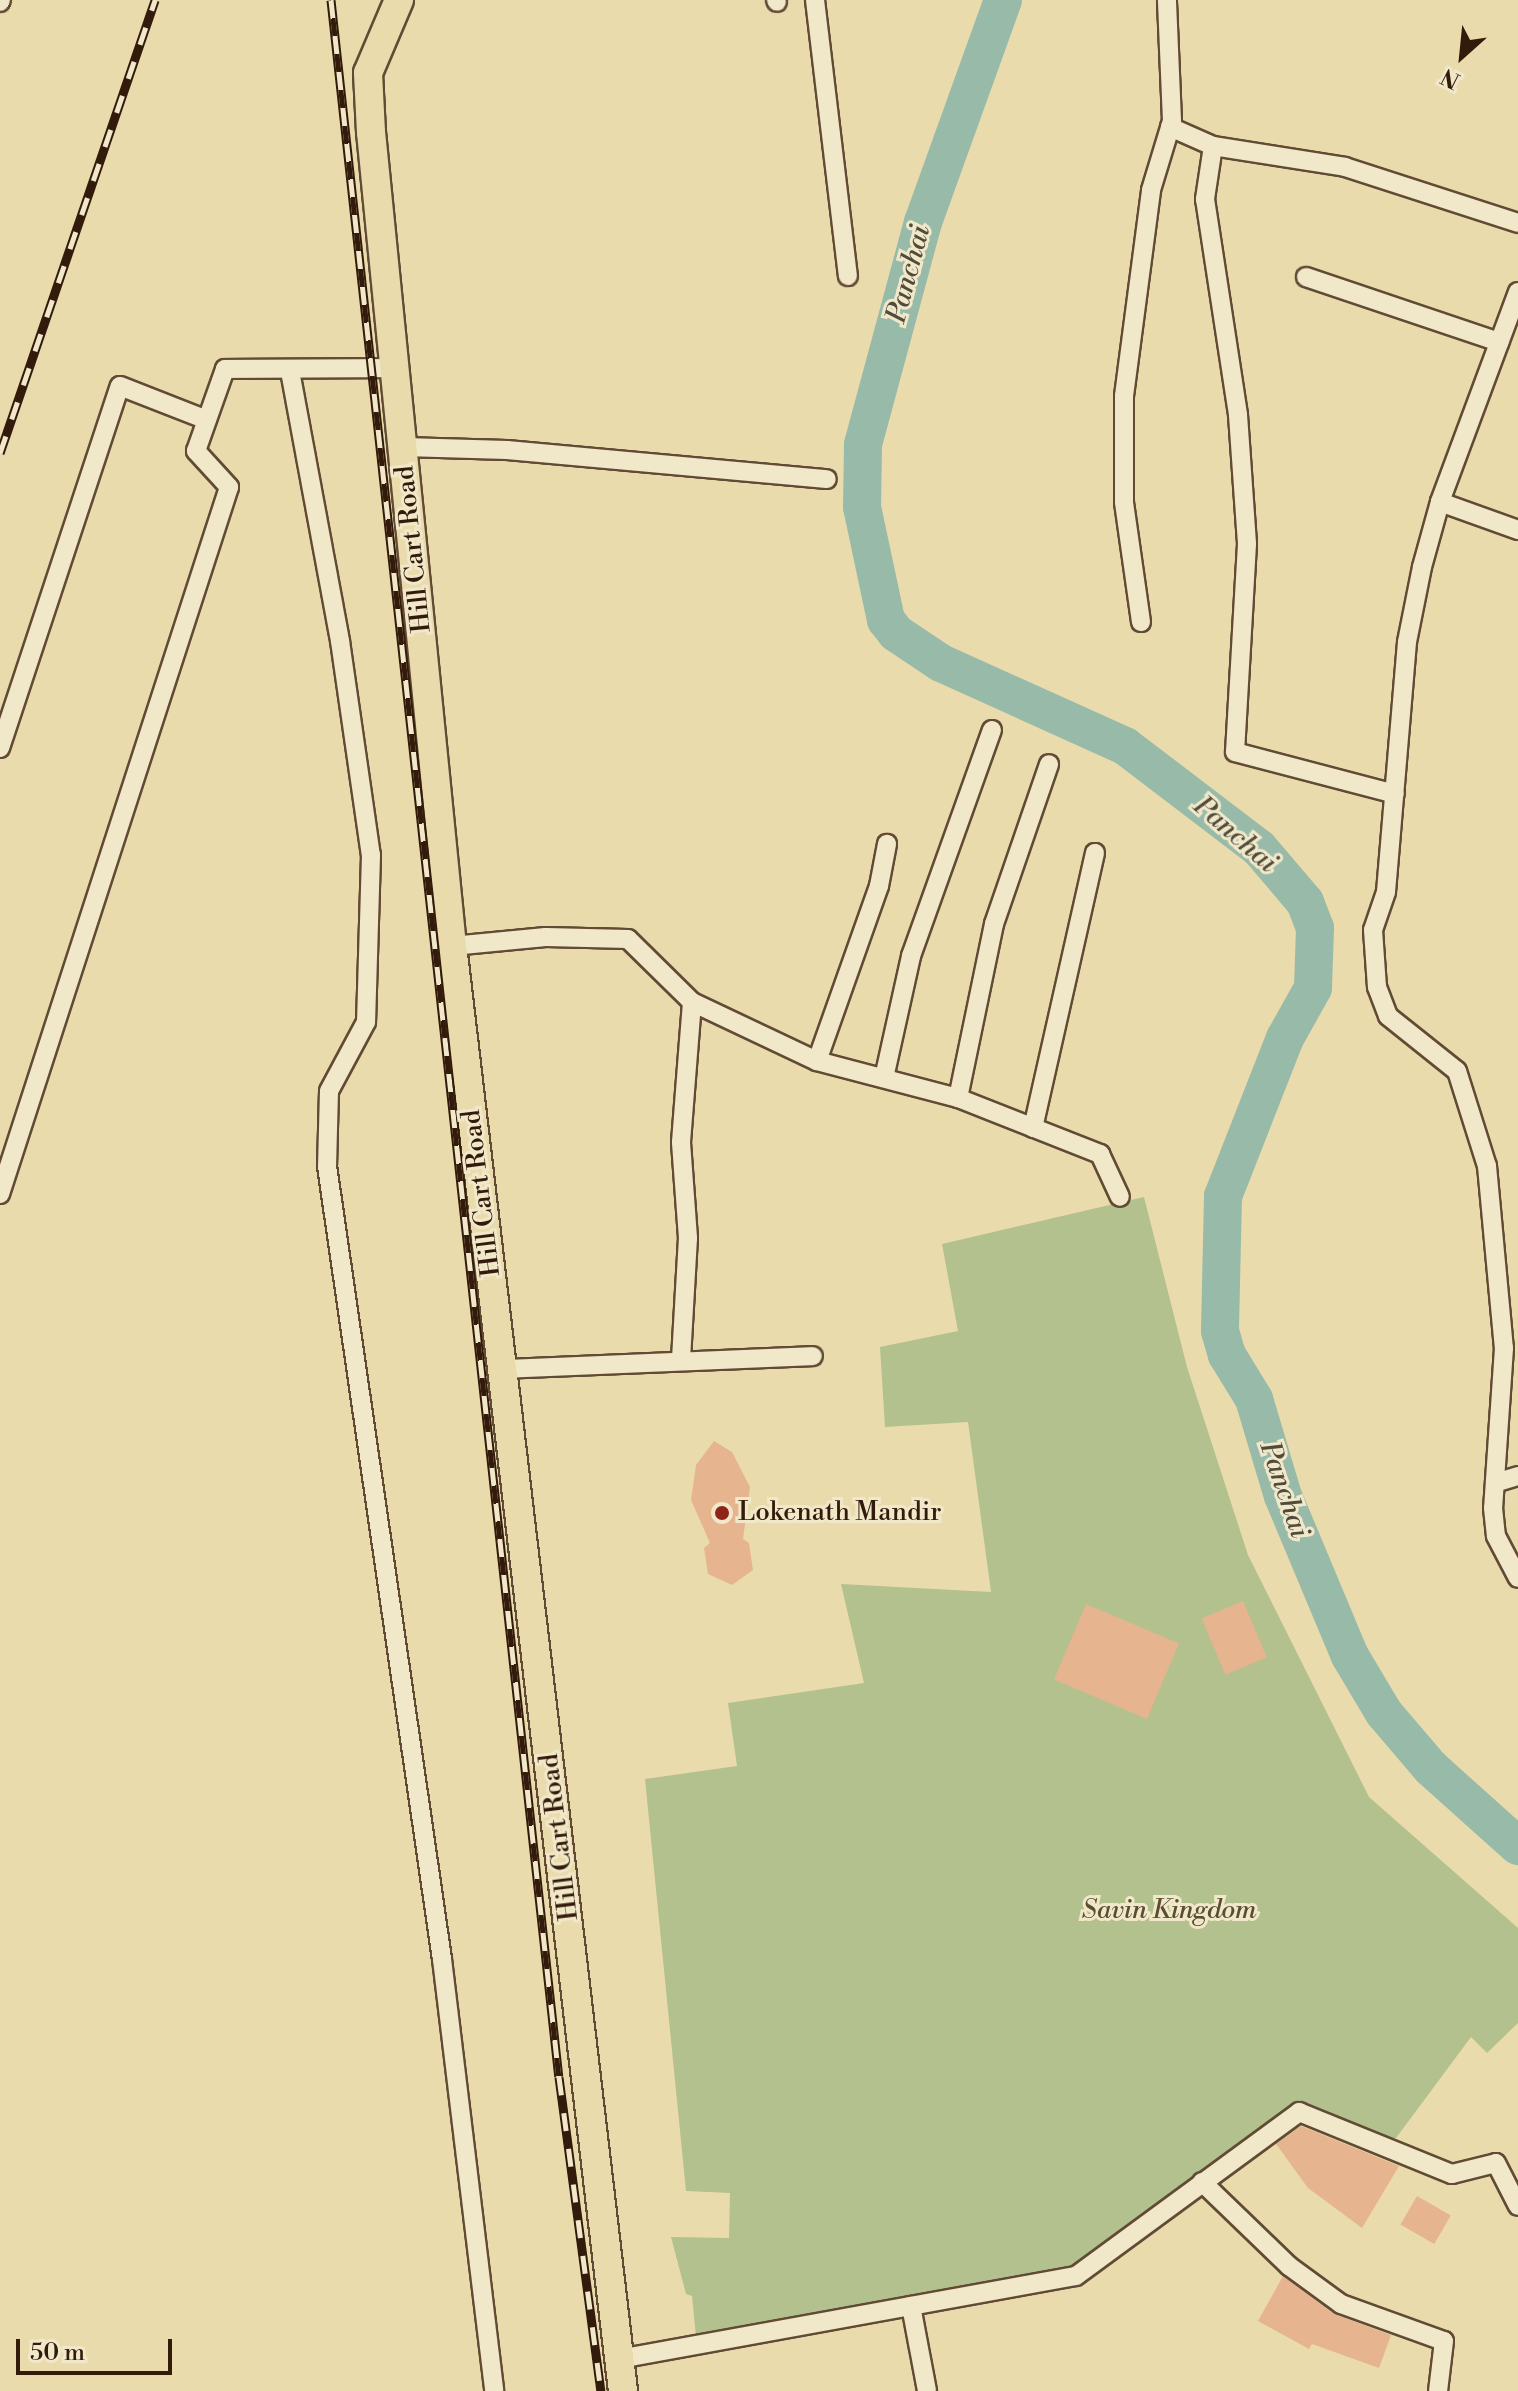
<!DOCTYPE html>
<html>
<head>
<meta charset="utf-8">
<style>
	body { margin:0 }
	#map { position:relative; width:1518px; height:2391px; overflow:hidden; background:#eadbad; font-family:"Libre Bodoni",serif }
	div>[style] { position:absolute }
	.green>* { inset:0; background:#b2c18d }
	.river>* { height:38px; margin:-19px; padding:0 19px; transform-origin:19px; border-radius:19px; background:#98bba9 }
	.building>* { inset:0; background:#e6b48f; transform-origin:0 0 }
	.roads { filter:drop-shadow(2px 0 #614b34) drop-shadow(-2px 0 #614b34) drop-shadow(0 2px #614b34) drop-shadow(0 -2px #614b34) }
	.minor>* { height:18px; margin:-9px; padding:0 9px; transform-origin:9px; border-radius:9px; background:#f1e8ca }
	.trunk>* { height:28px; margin:-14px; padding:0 14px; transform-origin:14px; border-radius:14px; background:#eadbad }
	.rail>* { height:9px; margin-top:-4.5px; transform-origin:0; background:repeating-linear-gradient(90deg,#f1e8ca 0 18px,#331b0c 0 36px); box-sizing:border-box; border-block:2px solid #331b0c }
	.dots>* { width:22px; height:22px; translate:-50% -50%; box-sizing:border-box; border:4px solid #f1e8ca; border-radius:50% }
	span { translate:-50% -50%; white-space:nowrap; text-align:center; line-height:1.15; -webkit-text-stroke:6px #f1e8ca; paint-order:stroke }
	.street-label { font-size:26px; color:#331b0c }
	.poi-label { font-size:26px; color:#331b0c }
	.left { translate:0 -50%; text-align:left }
	.park-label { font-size:26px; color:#594d33; font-style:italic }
	.water-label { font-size:28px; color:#514b3b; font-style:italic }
	.north { position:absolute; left:1422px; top:16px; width:80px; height:80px; -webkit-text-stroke:6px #f1e8ca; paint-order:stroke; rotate:207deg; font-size:22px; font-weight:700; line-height:32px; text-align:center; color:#331b0c }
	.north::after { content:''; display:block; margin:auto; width:28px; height:36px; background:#331b0c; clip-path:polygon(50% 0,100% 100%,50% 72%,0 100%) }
	.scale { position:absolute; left:16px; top:2339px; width:156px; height:36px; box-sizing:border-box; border:4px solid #331b0c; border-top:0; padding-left:10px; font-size:24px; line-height:28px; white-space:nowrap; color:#331b0c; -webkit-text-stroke:6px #f1e8ca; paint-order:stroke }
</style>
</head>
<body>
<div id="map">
	<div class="green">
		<i style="clip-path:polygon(1144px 1197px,1187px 1367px,1248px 1555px,1369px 1797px,1518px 1928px,1518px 2023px,1487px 2053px,1471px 2037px,1396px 2138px,1384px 2140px,1299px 2101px,1078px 2270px,696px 2337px,692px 2296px,686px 2294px,671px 2237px,729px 2238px,730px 2193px,686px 2191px,645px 1779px,737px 1766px,728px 1703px,864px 1683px,841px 1584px,991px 1592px,968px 1422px,885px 1427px,880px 1347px,958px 1331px,942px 1244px)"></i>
	</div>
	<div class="river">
		<i style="left:1003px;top:0;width:236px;rotate:109.8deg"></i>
		<i style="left:923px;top:222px;width:231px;rotate:105.1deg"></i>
		<i style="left:863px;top:445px;width:62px;rotate:90.9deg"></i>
		<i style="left:862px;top:507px;width:116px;rotate:78deg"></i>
		<i style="left:886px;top:620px;width:16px;rotate:52deg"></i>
		<i style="left:896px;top:633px;width:54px;rotate:33.7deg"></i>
		<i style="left:941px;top:663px;width:202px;rotate:24.3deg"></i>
		<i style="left:1125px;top:746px;width:168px;rotate:37.3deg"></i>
		<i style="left:1259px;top:848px;width:71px;rotate:49.6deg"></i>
		<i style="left:1305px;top:902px;width:28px;rotate:69deg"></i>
		<i style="left:1315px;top:928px;width:60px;rotate:91.9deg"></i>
		<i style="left:1313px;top:988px;width:57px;rotate:119.2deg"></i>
		<i style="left:1285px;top:1038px;width:170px;rotate:111.4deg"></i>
		<i style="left:1223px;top:1196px;width:135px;rotate:91.3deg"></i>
		<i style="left:1220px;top:1331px;width:25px;rotate:74deg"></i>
		<i style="left:1227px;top:1355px;width:52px;rotate:58.5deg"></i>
		<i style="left:1254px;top:1399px;width:101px;rotate:73.4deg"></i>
		<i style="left:1283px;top:1496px;width:173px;rotate:67.3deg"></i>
		<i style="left:1350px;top:1656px;width:66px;rotate:59.2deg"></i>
		<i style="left:1384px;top:1713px;width:72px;rotate:49.5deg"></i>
		<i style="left:1431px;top:1768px;width:117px;rotate:41.9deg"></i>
	</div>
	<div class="building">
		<i style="clip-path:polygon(714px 1441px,732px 1452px,750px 1487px,743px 1539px,749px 1543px,753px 1570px,732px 1585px,708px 1574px,704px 1548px,710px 1543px,691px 1500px,696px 1465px)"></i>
		<i style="left:1243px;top:1601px;width:61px;height:45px;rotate:67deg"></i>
		<i style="left:1086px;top:1604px;width:101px;height:82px;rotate:23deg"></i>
		<i style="clip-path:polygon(1301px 2126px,1399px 2166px,1362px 2228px,1308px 2188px,1276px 2144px)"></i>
		<i style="left:1417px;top:2196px;width:39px;height:33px;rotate:30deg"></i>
		<i style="clip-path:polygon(1283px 2276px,1334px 2314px,1391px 2335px,1379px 2368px,1312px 2344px,1309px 2349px,1258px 2321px)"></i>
	</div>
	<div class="roads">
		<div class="minor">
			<i style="left:776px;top:0;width:2px;rotate:63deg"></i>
			<i style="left:815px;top:0;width:278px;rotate:83.2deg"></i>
			<i style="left:0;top:2px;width:2px;rotate:-63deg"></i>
			<i style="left:1170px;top:127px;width:47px;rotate:23.8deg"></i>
			<i style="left:1213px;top:146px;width:134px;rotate:9deg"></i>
			<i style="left:1345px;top:167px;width:182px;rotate:17.9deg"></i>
			<i style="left:1213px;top:146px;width:54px;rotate:98.6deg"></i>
			<i style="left:1205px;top:199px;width:219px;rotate:81.3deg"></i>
			<i style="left:1238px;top:415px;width:129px;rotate:86deg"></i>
			<i style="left:1247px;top:544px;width:208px;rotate:93.3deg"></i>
			<i style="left:1235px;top:752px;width:165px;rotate:14.7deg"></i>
			<i style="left:1306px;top:277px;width:204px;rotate:18.6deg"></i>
			<i style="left:1518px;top:292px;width:224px;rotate:110.4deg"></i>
			<i style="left:1440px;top:502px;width:67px;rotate:105.5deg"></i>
			<i style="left:1422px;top:567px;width:76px;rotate:101.3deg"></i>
			<i style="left:1407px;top:642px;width:251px;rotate:94.8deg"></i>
			<i style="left:1386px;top:892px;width:40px;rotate:108.9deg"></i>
			<i style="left:1373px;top:930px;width:57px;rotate:86deg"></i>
			<i style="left:1377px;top:987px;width:31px;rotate:69deg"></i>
			<i style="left:1388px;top:1016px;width:88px;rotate:38.6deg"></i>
			<i style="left:1457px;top:1071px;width:100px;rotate:72.5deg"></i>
			<i style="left:1487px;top:1166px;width:183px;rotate:84.7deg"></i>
			<i style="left:1504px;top:1348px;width:160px;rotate:93.9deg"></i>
			<i style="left:1493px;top:1508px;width:28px;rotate:84deg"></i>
			<i style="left:1496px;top:1536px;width:47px;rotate:62.4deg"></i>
			<i style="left:290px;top:371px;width:275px;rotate:79.5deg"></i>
			<i style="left:340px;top:641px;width:216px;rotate:81.8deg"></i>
			<i style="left:371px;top:855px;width:167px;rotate:91.7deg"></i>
			<i style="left:366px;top:1022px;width:78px;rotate:118.2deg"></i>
			<i style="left:329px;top:1091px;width:75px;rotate:91.5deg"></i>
			<i style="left:327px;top:1166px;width:801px;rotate:81.75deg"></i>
			<i style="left:442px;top:1959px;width:435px;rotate:83.1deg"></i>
			<i style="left:404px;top:447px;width:103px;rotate:1.7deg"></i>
			<i style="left:507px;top:450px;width:321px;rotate:5.2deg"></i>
			<i style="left:1440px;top:502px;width:83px;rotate:19.7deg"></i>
			<i style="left:1141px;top:622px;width:121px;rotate:-98.1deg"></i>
			<i style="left:1124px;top:502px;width:106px;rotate:-90deg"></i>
			<i style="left:1124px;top:396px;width:208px;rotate:-82.5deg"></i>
			<i style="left:1151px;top:190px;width:72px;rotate:-73.1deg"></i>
			<i style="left:1172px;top:121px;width:121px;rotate:-92.4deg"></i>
			<i style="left:0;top:748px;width:381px;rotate:-71.7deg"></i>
			<i style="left:120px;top:386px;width:93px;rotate:21.3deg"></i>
			<i style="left:452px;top:946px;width:94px;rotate:-5.5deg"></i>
			<i style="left:546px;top:937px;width:82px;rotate:1.4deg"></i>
			<i style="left:628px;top:939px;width:90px;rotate:44.5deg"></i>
			<i style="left:692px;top:1002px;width:138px;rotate:25.3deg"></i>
			<i style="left:817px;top:1061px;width:146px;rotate:14.7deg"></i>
			<i style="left:958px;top:1098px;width:153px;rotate:21.5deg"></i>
			<i style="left:1100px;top:1154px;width:47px;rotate:65.1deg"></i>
			<i style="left:817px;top:1061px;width:186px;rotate:-70.5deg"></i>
			<i style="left:879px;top:886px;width:43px;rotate:-79.2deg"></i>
			<i style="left:884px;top:1078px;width:125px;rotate:-77.5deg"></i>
			<i style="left:911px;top:956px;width:240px;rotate:-70.3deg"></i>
			<i style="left:958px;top:1098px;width:178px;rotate:-78.3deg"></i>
			<i style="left:994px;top:924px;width:169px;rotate:-71deg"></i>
			<i style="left:1033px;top:1128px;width:282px;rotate:-77.3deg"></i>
			<i style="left:0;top:1194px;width:743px;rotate:-72.05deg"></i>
			<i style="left:229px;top:487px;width:49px;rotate:-132.5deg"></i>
			<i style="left:196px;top:451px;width:87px;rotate:-70.5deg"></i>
			<i style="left:225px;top:369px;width:171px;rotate:-0.3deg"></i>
			<i style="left:681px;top:1359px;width:121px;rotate:-86.7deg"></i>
			<i style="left:688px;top:1238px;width:96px;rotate:-94.2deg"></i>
			<i style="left:681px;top:1142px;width:140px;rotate:-85.5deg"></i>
			<i style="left:504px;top:1369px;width:309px;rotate:-2.4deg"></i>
			<i style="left:1495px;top:1483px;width:24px;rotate:-17deg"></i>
			<i style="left:1202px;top:2182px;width:121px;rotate:44deg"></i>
			<i style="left:1289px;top:2266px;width:64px;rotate:36.2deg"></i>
			<i style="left:1341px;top:2304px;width:109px;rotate:19.8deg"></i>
			<i style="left:1444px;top:2341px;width:50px;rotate:96.8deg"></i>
			<i style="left:911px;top:2306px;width:86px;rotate:79.3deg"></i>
			<i style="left:619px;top:2359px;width:464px;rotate:-10.3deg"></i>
			<i style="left:1076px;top:2276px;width:277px;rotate:-36.3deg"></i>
			<i style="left:1299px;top:2112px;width:165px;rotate:22.1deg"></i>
			<i style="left:1452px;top:2174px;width:45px;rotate:-14deg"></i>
			<i style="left:1496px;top:2163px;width:48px;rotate:62.9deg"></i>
		</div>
		<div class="trunk">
			<i style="left:399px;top:0;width:79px;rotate:113deg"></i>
			<i style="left:368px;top:73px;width:59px;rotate:87.1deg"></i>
			<i style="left:371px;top:132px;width:818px;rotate:84.32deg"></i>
			<i style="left:452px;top:946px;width:1455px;rotate:83.25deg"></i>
		</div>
	</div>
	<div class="rail">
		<i style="left:331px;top:0;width:2089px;rotate:83.74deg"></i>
		<i style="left:559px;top:2077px;width:317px;rotate:82.4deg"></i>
		<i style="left:0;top:453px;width:479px;rotate:-71.1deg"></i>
	</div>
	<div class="dots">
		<i style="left:722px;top:1513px;background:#8f2418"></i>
	</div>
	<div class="street-label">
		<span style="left:414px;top:549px;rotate:-96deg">Hill Cart Road</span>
		<span style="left:482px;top:1193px;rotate:-97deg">Hill Cart Road</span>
		<span style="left:560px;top:1837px;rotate:-97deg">Hill Cart Road</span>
	</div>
	<div class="poi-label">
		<span class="left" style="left:738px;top:1513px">Lokenath Mandir</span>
	</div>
	<div class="park-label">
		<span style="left:1169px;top:1911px">Savin Kingdom</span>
	</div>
	<div class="water-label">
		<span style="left:909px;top:274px;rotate:-75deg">Panchai</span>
		<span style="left:1235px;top:835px;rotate:41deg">Panchai</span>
		<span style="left:1284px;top:1490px;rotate:71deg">Panchai</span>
	</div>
	<div class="north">N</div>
	<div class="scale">50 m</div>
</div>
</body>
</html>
